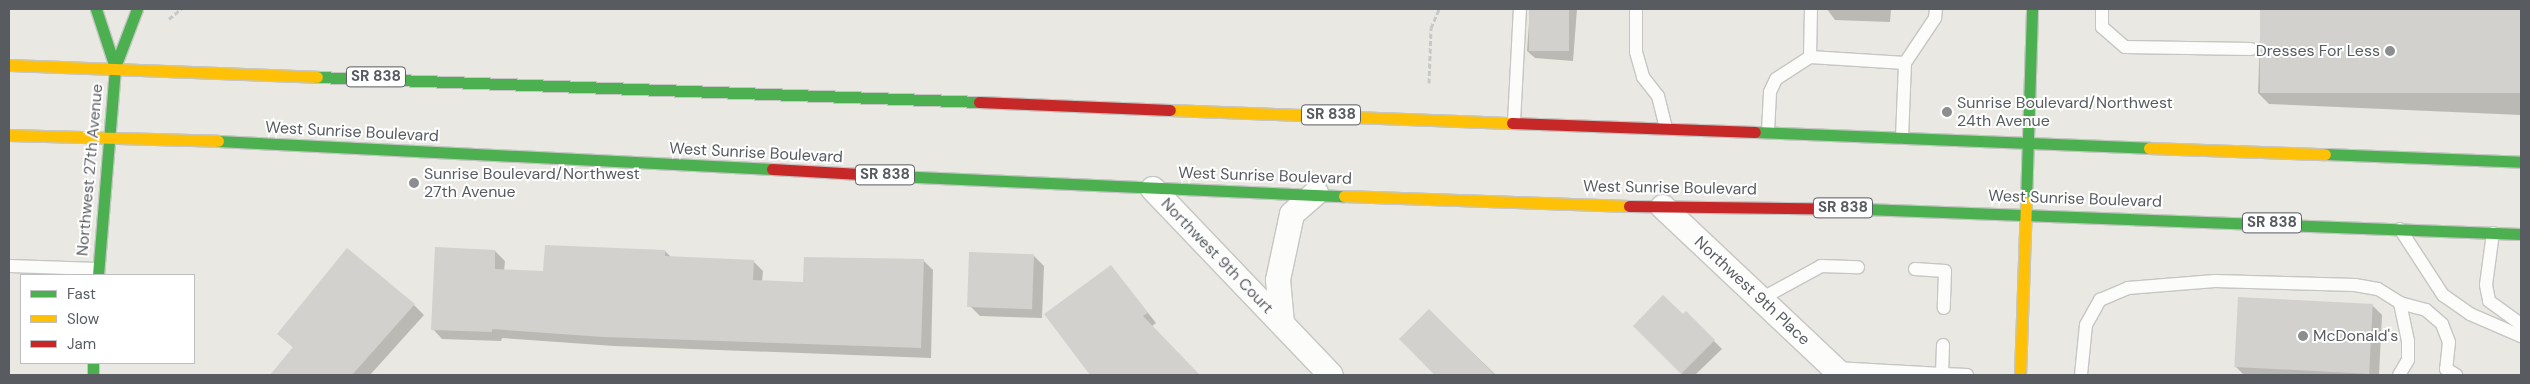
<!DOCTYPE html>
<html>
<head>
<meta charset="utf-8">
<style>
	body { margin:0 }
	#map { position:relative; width:2530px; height:384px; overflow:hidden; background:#e9e8e2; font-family:"DM Sans",sans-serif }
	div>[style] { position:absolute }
	.shadow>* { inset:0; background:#0003 }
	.building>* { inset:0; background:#d2d1cd; transform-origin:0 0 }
	.path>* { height:3px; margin-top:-1.5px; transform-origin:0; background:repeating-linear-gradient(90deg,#c5cac8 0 5px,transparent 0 7.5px) }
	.roads { filter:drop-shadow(1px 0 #c5c6c4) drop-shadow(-1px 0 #c5c6c4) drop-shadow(0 1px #c5c6c4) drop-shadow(0 -1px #c5c6c4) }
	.lane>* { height:12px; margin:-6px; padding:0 6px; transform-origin:6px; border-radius:6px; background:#fcfcfb }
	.street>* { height:24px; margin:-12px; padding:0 12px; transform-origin:12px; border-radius:12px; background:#fcfcfb }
	.fast>* { height:11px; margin:-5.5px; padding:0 5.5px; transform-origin:5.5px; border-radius:5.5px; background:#4caf50 }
	.slow>* { height:11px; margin:-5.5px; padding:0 5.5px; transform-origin:5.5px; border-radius:5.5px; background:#ffc107 }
	.jam>* { height:11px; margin:-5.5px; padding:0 5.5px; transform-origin:5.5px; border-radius:5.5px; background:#c62828 }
	.dots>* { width:14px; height:14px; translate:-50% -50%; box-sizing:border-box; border:2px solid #fff; border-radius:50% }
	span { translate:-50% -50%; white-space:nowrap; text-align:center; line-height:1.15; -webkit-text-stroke:4px #fff; paint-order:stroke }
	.shield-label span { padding:1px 4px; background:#fff; border:1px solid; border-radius:4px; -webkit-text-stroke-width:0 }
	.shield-label { font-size:15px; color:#585c61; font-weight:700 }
	.poi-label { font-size:16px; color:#585c61 }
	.right { translate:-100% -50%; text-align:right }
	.left { translate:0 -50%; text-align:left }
	.street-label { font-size:16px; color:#585c61 }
	.frame { position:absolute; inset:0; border:10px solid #585c61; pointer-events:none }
	.legend { position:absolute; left:20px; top:274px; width:175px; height:90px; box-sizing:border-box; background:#fff; border:1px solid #bcbec0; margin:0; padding:6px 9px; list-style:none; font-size:15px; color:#585c61 }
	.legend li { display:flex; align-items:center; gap:10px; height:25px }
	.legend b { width:25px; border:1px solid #bcbec0 }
</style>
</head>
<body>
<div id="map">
	<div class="shadow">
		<i style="clip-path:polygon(1530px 9px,1577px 9px,1573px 61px,1535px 58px,1527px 51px)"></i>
		<i style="clip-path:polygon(1827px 9px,1891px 9px,1890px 22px,1835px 20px)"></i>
		<i style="clip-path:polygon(2261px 9px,2521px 9px,2521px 115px,2269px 104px,2258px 93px)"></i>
		<i style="clip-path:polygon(495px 251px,505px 261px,504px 271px,544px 273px,665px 251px,672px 258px,753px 261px,763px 271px,762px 282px,804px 283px,923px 260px,933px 270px,931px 358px,614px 346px,502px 338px,501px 341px,442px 339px,433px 329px)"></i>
		<i style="clip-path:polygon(1034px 256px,1044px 266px,1042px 318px,980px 316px,970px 306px)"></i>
		<i style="clip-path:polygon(1111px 266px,1156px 323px,1152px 326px,1198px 375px,1092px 375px,1046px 315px)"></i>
		<i style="clip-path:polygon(414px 305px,424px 315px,370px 375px,282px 375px,276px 370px,294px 348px,278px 334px)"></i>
		<i style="clip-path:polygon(2372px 305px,2382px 315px,2379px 375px,2244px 375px,2235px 366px)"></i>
		<i style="clip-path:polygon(1429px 311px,1496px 375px,1435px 375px,1400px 339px)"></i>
		<i style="clip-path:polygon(1686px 313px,1722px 349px,1695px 375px,1683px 375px,1634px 326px)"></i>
	</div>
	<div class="building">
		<i style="left:1529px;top:9px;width:40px;height:42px"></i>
		<i style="left:2260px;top:9px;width:261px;height:84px"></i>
		<i style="clip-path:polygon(545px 245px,665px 250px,665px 256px,754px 260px,753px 280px,803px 282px,804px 257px,924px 259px,921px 348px,603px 337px,492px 329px,492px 332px,431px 330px,435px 247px,495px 250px,495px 269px,543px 271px)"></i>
		<i style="clip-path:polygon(347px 248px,415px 304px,352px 375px,270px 375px,293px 347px,277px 334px)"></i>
		<i style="left:969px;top:252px;width:65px;height:55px;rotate:2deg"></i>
		<i style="clip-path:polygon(1111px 265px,1148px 313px,1143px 316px,1200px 375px,1090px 375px,1044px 314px)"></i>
		<i style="clip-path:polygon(1663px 295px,1683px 314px,1686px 311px,1715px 340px,1681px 374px,1633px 326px)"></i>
		<i style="left:2238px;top:297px;width:135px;height:70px;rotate:3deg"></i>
		<i style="clip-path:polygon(1429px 309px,1495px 375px,1435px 375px,1399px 339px)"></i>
	</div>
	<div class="path">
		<i style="left:169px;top:19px;width:16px;rotate:-40deg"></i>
		<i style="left:1429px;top:83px;width:55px;rotate:-87.9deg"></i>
		<i style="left:1431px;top:28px;width:21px;rotate:-67deg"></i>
	</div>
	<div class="roads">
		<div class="lane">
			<i style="left:1636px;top:9px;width:43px;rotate:90deg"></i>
			<i style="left:1636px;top:52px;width:26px;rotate:74deg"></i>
			<i style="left:1643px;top:77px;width:24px;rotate:52deg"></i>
			<i style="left:1658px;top:96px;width:33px;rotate:76deg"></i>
			<i style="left:1811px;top:9px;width:48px;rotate:91.2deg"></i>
			<i style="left:1810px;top:57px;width:95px;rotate:3.6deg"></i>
			<i style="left:2102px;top:9px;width:18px;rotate:90deg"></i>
			<i style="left:2102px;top:27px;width:30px;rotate:41deg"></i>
			<i style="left:2125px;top:47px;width:126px;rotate:0.9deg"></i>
			<i style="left:1514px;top:122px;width:113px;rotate:-87deg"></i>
			<i style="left:1768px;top:132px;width:40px;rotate:-87.1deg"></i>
			<i style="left:1770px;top:92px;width:14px;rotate:-65deg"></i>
			<i style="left:1776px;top:79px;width:40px;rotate:-32.9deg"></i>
			<i style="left:1902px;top:138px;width:75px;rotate:-87.7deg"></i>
			<i style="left:1905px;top:63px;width:54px;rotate:-56.3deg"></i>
			<i style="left:1935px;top:18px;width:9px;rotate:-84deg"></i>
			<i style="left:2400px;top:229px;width:79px;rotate:56.9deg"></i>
			<i style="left:2443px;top:295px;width:33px;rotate:35deg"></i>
			<i style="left:2470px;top:314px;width:56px;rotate:23.3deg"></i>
			<i style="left:2493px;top:233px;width:52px;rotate:97.7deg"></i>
			<i style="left:2486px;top:285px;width:16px;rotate:79deg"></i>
			<i style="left:2489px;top:301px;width:39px;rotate:36deg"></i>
			<i style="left:9px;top:266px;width:89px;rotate:1.9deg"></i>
			<i style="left:1915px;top:269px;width:30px;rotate:4deg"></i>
			<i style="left:1945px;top:271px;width:37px;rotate:92deg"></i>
			<i style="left:1759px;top:300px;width:71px;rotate:-28.7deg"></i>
			<i style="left:1821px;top:266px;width:37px;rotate:2deg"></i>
			<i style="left:1835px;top:368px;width:107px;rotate:3.2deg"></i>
			<i style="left:1942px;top:374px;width:29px;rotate:-88deg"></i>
			<i style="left:1942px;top:374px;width:25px;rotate:2deg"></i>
			<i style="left:2081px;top:375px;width:50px;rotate:-84.3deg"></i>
			<i style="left:2086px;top:325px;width:29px;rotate:-61deg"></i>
			<i style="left:2100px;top:300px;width:30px;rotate:-23deg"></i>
			<i style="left:2128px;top:288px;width:87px;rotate:-4.6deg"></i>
			<i style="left:2215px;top:281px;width:140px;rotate:1.6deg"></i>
			<i style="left:2355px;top:285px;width:23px;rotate:10deg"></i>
			<i style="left:2378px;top:289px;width:26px;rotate:32deg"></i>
			<i style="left:2400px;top:303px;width:27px;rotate:15deg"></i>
			<i style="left:2426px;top:310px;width:21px;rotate:41deg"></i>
			<i style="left:2442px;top:324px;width:19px;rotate:69deg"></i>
			<i style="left:2449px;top:342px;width:27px;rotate:96deg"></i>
			<i style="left:2446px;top:369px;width:12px;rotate:31deg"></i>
			<i style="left:2399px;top:375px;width:17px;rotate:-59deg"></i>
			<i style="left:2408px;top:360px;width:19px;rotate:-90deg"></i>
			<i style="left:2408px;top:341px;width:39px;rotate:-102deg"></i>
		</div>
		<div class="street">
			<i style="left:1153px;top:189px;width:257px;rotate:46.3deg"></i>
			<i style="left:1663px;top:207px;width:245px;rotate:43.3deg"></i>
			<i style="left:1282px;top:323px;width:43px;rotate:-95.3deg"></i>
			<i style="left:1278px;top:280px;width:67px;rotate:-78deg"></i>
			<i style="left:1292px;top:214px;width:32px;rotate:-41deg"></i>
		</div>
		<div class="fast">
			<i style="left:96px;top:9px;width:61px;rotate:71.9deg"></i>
			<i style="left:317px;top:77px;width:662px;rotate:2.16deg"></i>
			<i style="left:1755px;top:132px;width:394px;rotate:2.3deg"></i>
			<i style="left:218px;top:141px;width:555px;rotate:2.89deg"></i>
			<i style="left:2325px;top:154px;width:196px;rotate:2.3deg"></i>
			<i style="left:895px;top:176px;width:449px;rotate:2.6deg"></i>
			<i style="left:2026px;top:202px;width:193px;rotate:-88.2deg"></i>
			<i style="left:1865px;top:209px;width:656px;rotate:2.18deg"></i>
			<i style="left:98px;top:275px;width:209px;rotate:-85.3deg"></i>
			<i style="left:115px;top:67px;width:62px;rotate:-69.2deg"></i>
			<i style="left:93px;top:363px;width:12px;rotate:90deg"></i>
		</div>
		<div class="slow">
			<i style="left:9px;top:65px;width:308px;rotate:2.2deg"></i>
			<i style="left:1170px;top:110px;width:342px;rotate:2.2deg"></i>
			<i style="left:9px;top:135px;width:209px;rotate:1.6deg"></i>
			<i style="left:2149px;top:148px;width:176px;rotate:2deg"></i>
			<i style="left:1344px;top:196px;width:285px;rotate:2deg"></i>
			<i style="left:2020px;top:375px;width:173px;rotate:-88deg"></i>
		</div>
		<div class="jam">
			<i style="left:979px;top:102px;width:191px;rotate:2.4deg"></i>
			<i style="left:1512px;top:123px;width:243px;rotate:2.1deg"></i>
			<i style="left:772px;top:169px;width:123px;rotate:3.3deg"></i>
			<i style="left:1629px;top:206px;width:236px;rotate:0.7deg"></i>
		</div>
	</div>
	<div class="dots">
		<i style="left:2390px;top:51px;background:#8b8d8e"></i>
		<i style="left:1947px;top:112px;background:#8b8d8e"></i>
		<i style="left:414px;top:183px;background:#8b8d8e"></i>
		<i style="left:2303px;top:336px;background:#8b8d8e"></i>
	</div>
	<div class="shield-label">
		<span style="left:376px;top:77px">SR 838</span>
		<span style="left:1331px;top:115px">SR 838</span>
		<span style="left:885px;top:175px">SR 838</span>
		<span style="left:1843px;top:208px">SR 838</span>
		<span style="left:2272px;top:223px">SR 838</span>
	</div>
	<div class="poi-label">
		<span class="right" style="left:2380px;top:51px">Dresses For Less</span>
		<span class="left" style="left:1957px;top:112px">Sunrise Boulevard/Northwest<br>24th Avenue</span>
		<span class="left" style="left:424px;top:183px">Sunrise Boulevard/Northwest<br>27th Avenue</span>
		<span class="left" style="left:2313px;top:336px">McDonald's</span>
	</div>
	<div class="street-label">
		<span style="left:352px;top:132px;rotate:3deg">West Sunrise Boulevard</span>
		<span style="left:756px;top:153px;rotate:3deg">West Sunrise Boulevard</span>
		<span style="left:90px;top:170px;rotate:-85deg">Northwest 27th Avenue</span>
		<span style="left:1265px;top:176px;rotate:2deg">West Sunrise Boulevard</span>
		<span style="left:1670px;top:188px;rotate:1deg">West Sunrise Boulevard</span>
		<span style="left:2075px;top:199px;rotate:2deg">West Sunrise Boulevard</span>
		<span style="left:1217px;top:256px;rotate:46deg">Northwest 9th Court</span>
		<span style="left:1752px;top:291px;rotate:43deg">Northwest 9th Place</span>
	</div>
	<div class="frame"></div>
	<ul class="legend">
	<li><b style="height:6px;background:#4caf50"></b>Fast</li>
	<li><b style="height:6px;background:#ffc107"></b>Slow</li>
	<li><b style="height:6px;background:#c62828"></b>Jam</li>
	</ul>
</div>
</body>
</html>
